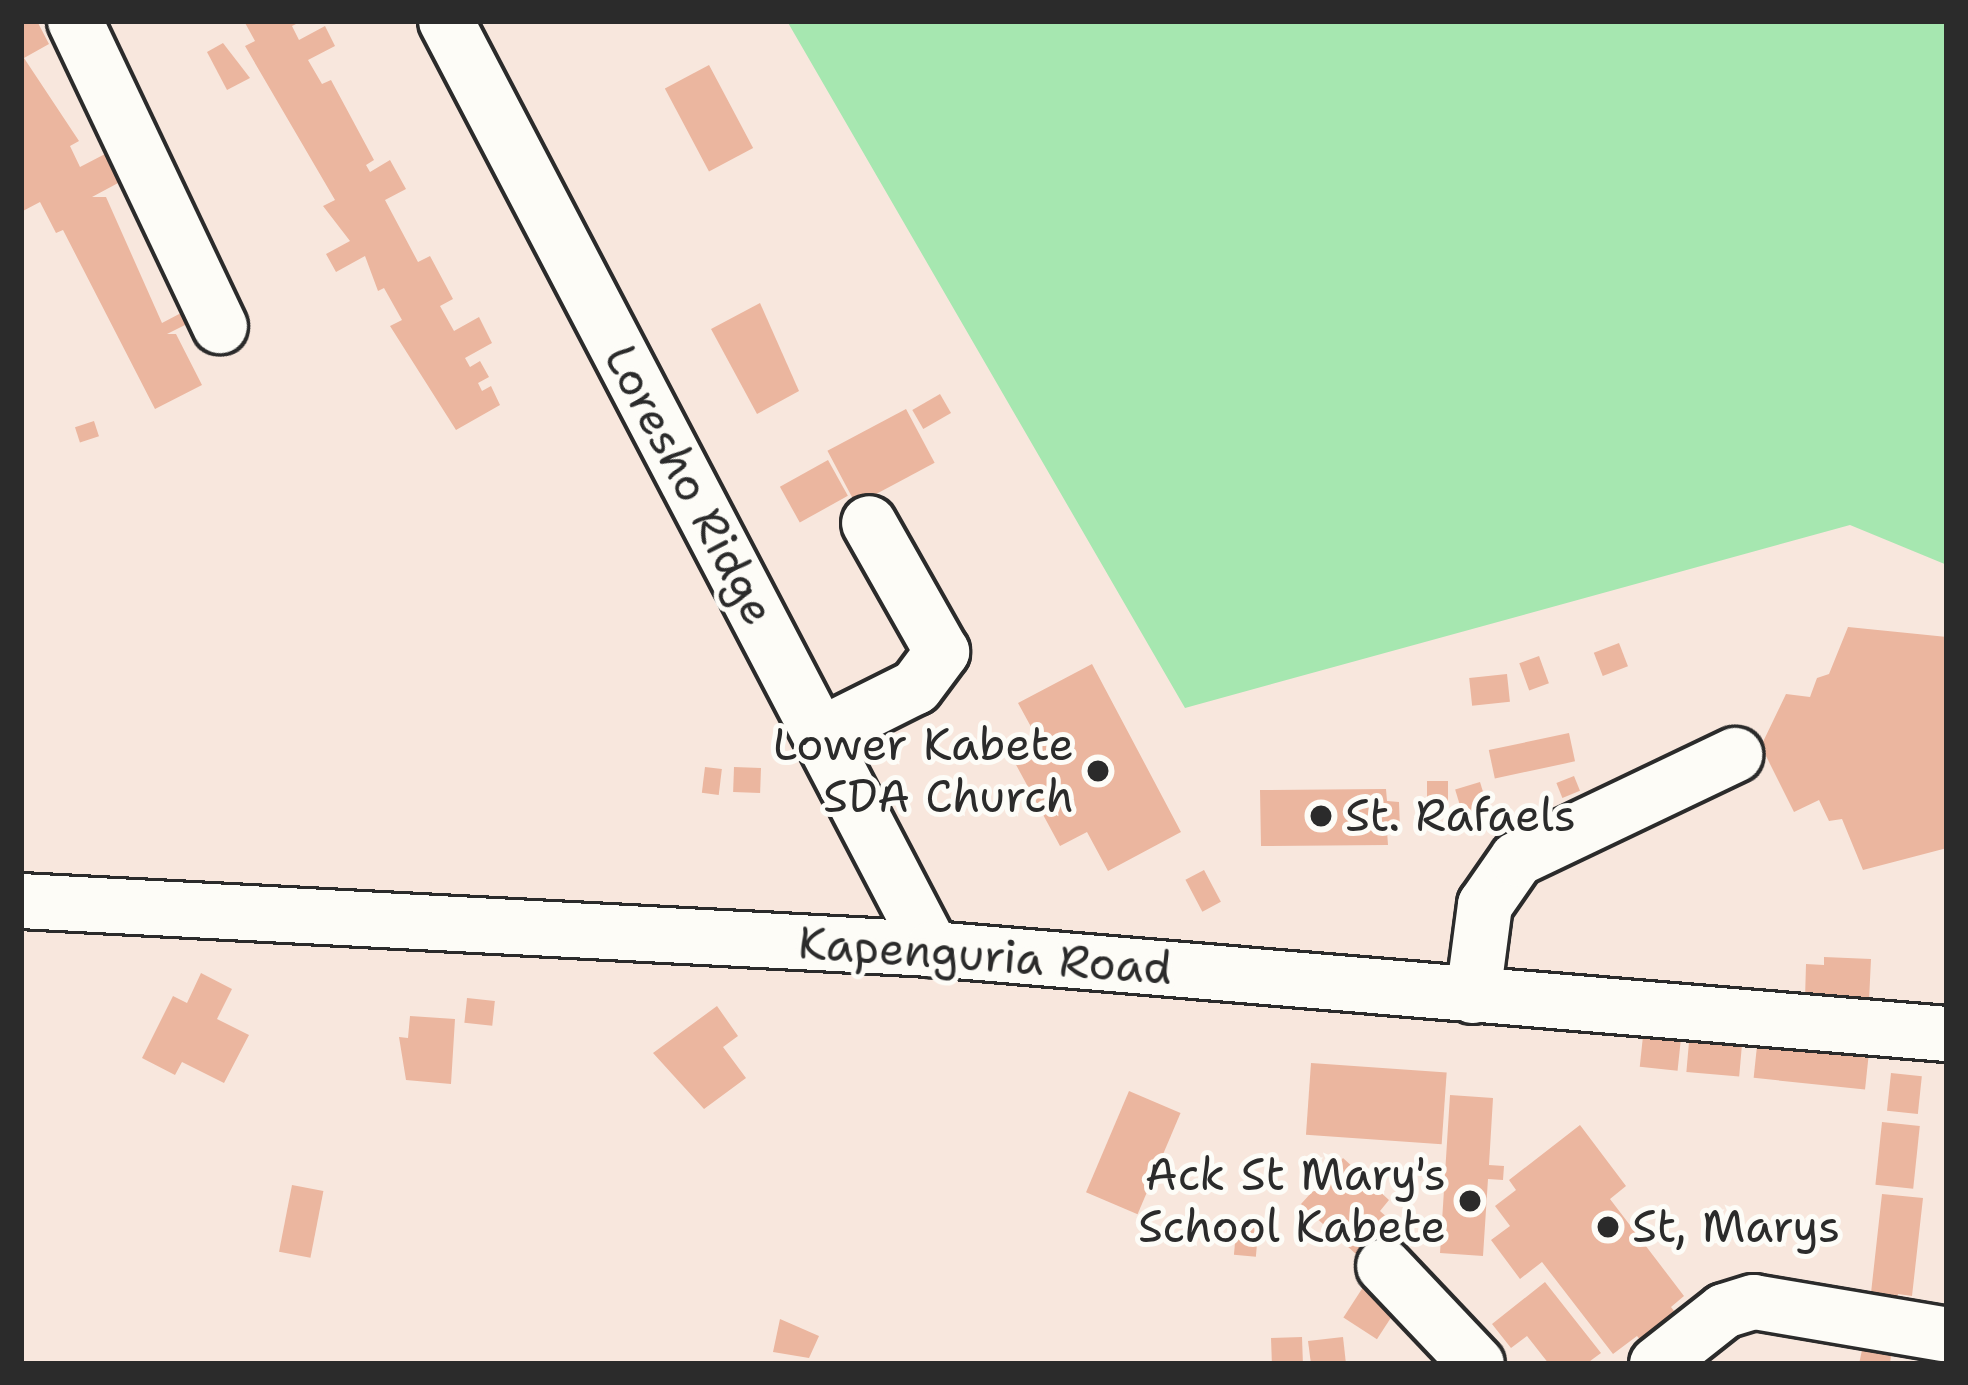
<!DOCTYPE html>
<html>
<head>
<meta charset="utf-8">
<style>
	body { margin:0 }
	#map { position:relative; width:1968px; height:1385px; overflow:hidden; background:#f8e7dd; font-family:"Shantell Sans",sans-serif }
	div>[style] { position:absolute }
	.green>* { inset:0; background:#a6e7b0 }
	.building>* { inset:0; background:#ebb69f; transform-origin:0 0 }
	.roads { filter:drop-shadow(3px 0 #2b2b2b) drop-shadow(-3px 0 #2b2b2b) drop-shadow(0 3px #2b2b2b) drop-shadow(0 -3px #2b2b2b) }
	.minor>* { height:54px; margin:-27px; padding:0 27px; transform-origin:27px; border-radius:27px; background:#fdfcf7 }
	.dots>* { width:33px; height:33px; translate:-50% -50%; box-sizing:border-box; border:6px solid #fdfcf7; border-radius:50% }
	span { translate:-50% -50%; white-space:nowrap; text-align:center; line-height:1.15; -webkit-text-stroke:10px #fdfcf7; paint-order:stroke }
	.street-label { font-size:45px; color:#2b2b2b }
	.poi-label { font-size:45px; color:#2b2b2b }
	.right { translate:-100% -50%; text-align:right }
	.left { translate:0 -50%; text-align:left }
	.frame { position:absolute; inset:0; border:24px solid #2b2b2b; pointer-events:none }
</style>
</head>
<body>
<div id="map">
	<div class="green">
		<i style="clip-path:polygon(787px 21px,1947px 21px,1947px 565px,1850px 525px,1185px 708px)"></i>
	</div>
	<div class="building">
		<i style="clip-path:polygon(21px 21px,37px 21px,49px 44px,24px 58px,79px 141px,70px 146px,80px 167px,105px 154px,120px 182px,92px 197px,106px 197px,162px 323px,181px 313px,187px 324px,167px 334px,176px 334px,202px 385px,155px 409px,63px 230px,56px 233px,40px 202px,21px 212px)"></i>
		<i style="clip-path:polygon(244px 21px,302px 21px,292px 26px,299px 40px,325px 26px,335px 46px,308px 60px,322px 84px,331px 80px,374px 160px,366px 165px,370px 172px,390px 160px,406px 189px,385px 200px,418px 262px,430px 256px,453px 299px,440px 306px,454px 331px,479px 317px,492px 343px,465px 358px,470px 367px,480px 361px,489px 377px,478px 383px,482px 391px,491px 386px,500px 405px,456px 430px,390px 326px,402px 320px,384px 288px,378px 291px,365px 256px,336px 272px,326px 254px,350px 241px,323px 206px,335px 200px,245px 46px,255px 41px)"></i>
		<i style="clip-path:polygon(223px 43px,250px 78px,227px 90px,207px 52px)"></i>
		<i style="left:709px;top:65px;width:94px;height:50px;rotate:62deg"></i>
		<i style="clip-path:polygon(760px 303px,799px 391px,757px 414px,711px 329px)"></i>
		<i style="left:940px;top:394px;width:22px;height:32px;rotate:60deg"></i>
		<i style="left:906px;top:409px;width:61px;height:89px;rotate:62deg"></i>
		<i style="left:94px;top:421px;width:16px;height:20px;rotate:72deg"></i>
		<i style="left:828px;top:460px;width:41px;height:55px;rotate:61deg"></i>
		<i style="clip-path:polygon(1848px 627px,1947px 637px,1947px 848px,1863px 870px,1842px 819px,1829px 821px,1819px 800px,1794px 812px,1761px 746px,1786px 694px,1810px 697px,1817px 678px,1829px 674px)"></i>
		<i style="left:1619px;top:643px;width:25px;height:27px;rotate:69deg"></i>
		<i style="left:1539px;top:656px;width:29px;height:21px;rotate:70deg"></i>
		<i style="clip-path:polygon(1092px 664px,1181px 832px,1108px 871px,1087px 832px,1060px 846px,1014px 761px,1042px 747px,1018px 703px)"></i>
		<i style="left:1507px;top:674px;width:28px;height:38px;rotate:84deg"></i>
		<i style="left:1569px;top:733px;width:29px;height:82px;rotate:78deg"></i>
		<i style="left:705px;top:767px;width:17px;height:26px;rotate:7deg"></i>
		<i style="left:734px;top:767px;width:27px;height:25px;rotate:2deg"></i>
		<i style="left:1574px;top:776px;width:16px;height:19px;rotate:68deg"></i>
		<i style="left:1427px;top:781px;width:21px;height:28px"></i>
		<i style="left:1480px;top:782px;width:28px;height:26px;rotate:73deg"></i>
		<i style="clip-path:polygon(1386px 789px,1387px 801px,1399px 802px,1400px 830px,1387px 831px,1388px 845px,1261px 846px,1260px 790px)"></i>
		<i style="left:1525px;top:813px;width:26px;height:29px;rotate:88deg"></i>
		<i style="left:1204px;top:870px;width:36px;height:21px;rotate:62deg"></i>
		<i style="clip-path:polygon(1824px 957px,1871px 959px,1869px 1001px,1805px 999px,1806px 964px,1824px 965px)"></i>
		<i style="clip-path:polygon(201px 973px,232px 989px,217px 1019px,249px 1035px,224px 1083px,182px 1062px,175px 1075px,142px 1058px,173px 996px,187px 1003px)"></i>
		<i style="left:467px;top:998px;width:28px;height:25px;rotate:6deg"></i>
		<i style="clip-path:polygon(717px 1006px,738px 1036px,723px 1047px,746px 1078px,704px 1109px,653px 1053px)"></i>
		<i style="clip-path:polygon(410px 1016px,455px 1019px,451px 1084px,406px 1080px,399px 1037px,408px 1038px)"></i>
		<i style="left:1643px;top:1036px;width:38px;height:31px;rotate:6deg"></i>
		<i style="left:1689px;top:1042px;width:53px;height:30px;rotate:5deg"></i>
		<i style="left:1757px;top:1046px;width:112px;height:32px;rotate:6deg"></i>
		<i style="left:1311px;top:1063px;width:136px;height:72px;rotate:4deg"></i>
		<i style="left:1891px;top:1073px;width:31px;height:38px;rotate:6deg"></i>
		<i style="left:1129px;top:1091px;width:56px;height:110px;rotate:23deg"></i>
		<i style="clip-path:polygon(1450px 1095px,1493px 1098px,1489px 1165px,1504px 1166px,1503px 1180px,1488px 1179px,1483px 1256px,1440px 1253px)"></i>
		<i style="left:1882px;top:1122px;width:38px;height:63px;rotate:6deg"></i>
		<i style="clip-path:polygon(1580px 1125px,1626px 1186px,1610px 1199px,1684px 1296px,1671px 1307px,1683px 1323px,1648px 1350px,1637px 1336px,1613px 1354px,1542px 1262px,1520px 1279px,1491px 1240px,1510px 1226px,1495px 1206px,1516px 1190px,1509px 1180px)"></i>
		<i style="clip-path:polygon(1343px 1158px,1389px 1200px,1380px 1211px,1389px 1219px,1357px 1255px,1301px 1204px)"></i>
		<i style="left:292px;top:1185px;width:32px;height:68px;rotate:11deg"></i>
		<i style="clip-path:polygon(1882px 1194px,1923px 1198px,1912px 1296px,1898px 1294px,1897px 1305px,1870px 1302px)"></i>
		<i style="left:1237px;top:1220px;width:22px;height:35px;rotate:5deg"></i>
		<i style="left:1369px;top:1278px;width:40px;height:47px;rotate:33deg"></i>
		<i style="clip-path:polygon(1545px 1282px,1601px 1353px,1586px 1364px,1549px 1364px,1527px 1336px,1511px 1348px,1492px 1324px)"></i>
		<i style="clip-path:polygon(780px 1319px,819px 1336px,809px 1358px,773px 1352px)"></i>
		<i style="left:1302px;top:1337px;width:27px;height:31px;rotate:88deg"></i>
		<i style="clip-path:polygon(1343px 1337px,1346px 1364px,1311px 1364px,1308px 1341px)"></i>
		<i style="clip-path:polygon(1862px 1350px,1891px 1355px,1890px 1364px,1859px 1364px)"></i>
	</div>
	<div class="roads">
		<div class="minor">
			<i style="left:75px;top:21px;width:338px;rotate:64.6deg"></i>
			<i style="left:446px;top:21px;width:1048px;rotate:62.36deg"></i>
			<i style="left:820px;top:735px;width:107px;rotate:-26.6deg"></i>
			<i style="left:916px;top:687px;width:44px;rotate:-53.4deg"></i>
			<i style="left:942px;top:652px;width:148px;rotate:-119.5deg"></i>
			<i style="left:21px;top:901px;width:912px;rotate:3.02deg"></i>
			<i style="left:932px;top:949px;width:1019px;rotate:4.79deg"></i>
			<i style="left:1473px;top:996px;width:92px;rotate:-82.5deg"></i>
			<i style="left:1485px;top:905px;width:56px;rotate:-55.2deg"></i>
			<i style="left:1517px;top:859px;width:242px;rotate:-25.5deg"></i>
			<i style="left:1384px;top:1266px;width:135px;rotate:46.5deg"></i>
			<i style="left:1657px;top:1364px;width:85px;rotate:-38.3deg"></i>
			<i style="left:1724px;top:1311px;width:31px;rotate:-17deg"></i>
			<i style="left:1754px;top:1302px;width:192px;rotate:9.6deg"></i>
		</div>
	</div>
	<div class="dots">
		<i style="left:1098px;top:771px;background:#2b2b2b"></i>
		<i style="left:1321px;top:816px;background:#2b2b2b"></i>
		<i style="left:1470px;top:1201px;background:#2b2b2b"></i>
		<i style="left:1608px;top:1227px;background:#2b2b2b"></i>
	</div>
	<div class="street-label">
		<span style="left:689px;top:485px;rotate:62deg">Loresho Ridge</span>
		<span style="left:985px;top:956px;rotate:4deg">Kapenguria Road</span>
	</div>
	<div class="poi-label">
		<span class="right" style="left:1074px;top:771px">Lower Kabete<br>SDA Church</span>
		<span class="left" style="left:1345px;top:816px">St. Rafaels</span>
		<span class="right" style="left:1446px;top:1201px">Ack St Mary's<br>School Kabete</span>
		<span class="left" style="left:1632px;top:1227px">St, Marys</span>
	</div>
	<div class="frame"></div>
</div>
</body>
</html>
